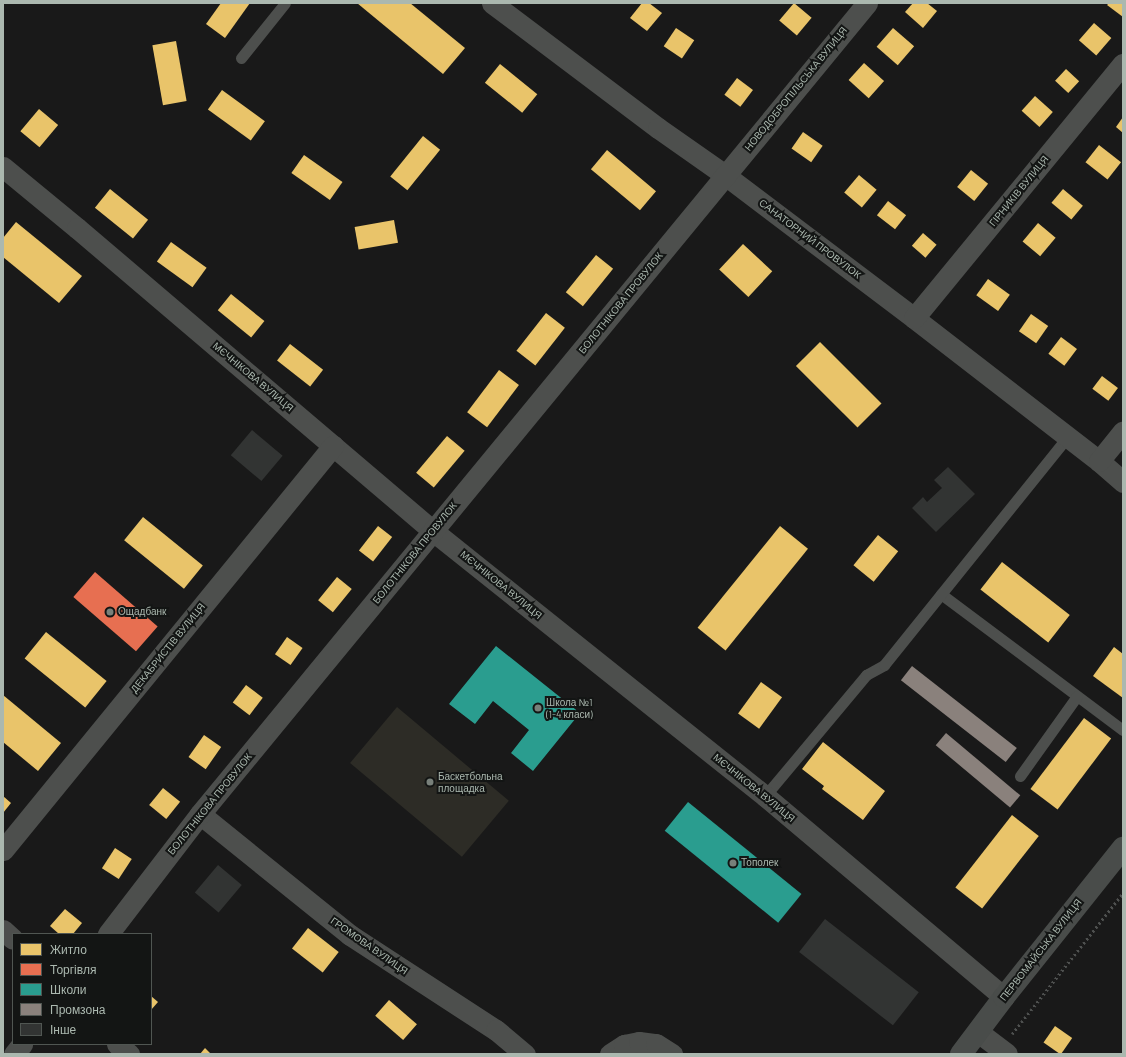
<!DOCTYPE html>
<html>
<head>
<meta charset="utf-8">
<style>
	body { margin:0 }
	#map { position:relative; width:1126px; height:1057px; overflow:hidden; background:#191919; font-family:Barlow,sans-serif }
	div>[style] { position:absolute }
	.green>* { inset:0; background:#2d2c26; transform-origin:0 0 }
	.homes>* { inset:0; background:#e9c46a; transform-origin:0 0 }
	.shops>* { inset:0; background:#e76f51; transform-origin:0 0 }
	.schools>* { inset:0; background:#2a9d8f; transform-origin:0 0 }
	.industry>* { inset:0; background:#8a817c; transform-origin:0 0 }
	.building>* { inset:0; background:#323433; transform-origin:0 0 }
	.path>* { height:2.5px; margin-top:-1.25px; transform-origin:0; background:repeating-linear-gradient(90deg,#4e504f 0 2px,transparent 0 5px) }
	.service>* { height:11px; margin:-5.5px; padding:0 5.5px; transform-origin:5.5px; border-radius:5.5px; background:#4d4f4d }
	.minor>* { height:21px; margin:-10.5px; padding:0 10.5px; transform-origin:10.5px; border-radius:10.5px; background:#4d4f4d }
	.secondary>* { height:22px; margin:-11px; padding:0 11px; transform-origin:11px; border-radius:11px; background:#494c4a }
	.dots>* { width:11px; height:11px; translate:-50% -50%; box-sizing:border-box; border:2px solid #131514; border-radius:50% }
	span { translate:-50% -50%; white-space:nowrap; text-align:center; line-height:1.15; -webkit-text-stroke:4px #131514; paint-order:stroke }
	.street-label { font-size:10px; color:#abb8af }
	.poi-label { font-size:10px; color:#abb8af }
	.left { translate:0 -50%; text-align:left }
	.frame { position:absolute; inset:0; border:4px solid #abb8af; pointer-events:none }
	.legend { position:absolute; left:12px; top:933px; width:140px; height:112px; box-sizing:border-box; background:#131514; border:1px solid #505652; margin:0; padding:5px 7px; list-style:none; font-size:12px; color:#abb8af }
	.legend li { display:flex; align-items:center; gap:8px; height:20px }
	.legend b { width:20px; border:1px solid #505652 }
</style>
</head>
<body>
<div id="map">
	<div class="green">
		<i style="left:397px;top:707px;width:146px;height:73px;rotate:40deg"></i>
	</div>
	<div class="homes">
		<i style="clip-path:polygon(221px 3px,250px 3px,225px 38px,206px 24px)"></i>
		<i style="clip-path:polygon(357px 3px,410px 3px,465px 48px,443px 74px)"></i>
		<i style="clip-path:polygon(642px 3px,649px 3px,662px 13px,647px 31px,630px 18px)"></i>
		<i style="left:794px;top:3px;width:23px;height:23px;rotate:40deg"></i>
		<i style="clip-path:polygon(913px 3px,927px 3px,937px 11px,923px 28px,905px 12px)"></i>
		<i style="clip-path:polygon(1109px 3px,1123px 3px,1123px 17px,1107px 5px)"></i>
		<i style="left:1094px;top:23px;width:23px;height:23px;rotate:41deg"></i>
		<i style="left:676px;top:28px;width:22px;height:22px;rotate:34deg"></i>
		<i style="left:893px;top:28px;width:28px;height:25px;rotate:41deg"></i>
		<i style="left:176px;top:41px;width:61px;height:24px;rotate:80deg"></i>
		<i style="left:864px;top:63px;width:27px;height:23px;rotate:42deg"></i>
		<i style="left:500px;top:64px;width:48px;height:24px;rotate:39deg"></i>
		<i style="left:1066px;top:69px;width:18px;height:16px;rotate:43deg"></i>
		<i style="left:737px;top:78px;width:20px;height:21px;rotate:37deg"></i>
		<i style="left:222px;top:90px;width:53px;height:24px;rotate:36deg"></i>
		<i style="left:1035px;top:96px;width:24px;height:20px;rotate:42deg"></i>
		<i style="left:39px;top:109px;width:25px;height:29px;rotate:40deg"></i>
		<i style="clip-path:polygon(1123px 117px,1123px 133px,1116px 127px)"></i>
		<i style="left:803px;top:132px;width:24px;height:20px;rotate:35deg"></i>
		<i style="left:423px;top:136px;width:22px;height:52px;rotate:39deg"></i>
		<i style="left:1099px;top:145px;width:28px;height:22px;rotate:38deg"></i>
		<i style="left:607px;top:150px;width:64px;height:25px;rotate:40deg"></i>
		<i style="left:304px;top:155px;width:47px;height:22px;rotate:35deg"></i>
		<i style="left:971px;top:170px;width:22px;height:22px;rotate:39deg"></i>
		<i style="left:859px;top:175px;width:23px;height:23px;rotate:40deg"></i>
		<i style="left:110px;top:189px;width:49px;height:24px;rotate:39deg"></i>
		<i style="left:1063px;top:189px;width:26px;height:18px;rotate:40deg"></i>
		<i style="left:888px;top:201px;width:23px;height:18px;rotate:38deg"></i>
		<i style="left:394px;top:220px;width:23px;height:40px;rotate:80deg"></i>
		<i style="clip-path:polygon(16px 222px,82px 276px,59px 303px,3px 257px,3px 238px)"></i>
		<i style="left:1038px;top:223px;width:23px;height:24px;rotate:40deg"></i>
		<i style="left:923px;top:233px;width:18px;height:17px;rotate:41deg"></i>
		<i style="left:171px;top:242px;width:44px;height:24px;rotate:36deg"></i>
		<i style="left:743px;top:244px;width:40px;height:35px;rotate:43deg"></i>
		<i style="left:596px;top:255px;width:22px;height:48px;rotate:39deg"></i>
		<i style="left:988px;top:279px;width:27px;height:20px;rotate:36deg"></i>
		<i style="left:231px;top:294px;width:43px;height:21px;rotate:39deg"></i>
		<i style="left:546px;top:313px;width:24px;height:48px;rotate:38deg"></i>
		<i style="left:1031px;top:314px;width:21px;height:21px;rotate:35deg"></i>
		<i style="left:1061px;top:337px;width:20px;height:21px;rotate:37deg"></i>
		<i style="left:820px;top:342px;width:87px;height:34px;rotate:45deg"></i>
		<i style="left:290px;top:344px;width:42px;height:21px;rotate:38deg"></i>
		<i style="left:499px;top:370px;width:25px;height:53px;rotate:37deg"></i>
		<i style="left:1102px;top:376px;width:20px;height:16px;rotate:37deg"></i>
		<i style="left:447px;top:436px;width:23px;height:48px;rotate:40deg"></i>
		<i style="left:143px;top:517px;width:77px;height:30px;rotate:39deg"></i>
		<i style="left:378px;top:526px;width:18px;height:31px;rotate:38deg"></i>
		<i style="left:780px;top:526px;width:36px;height:131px;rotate:39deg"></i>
		<i style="left:878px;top:535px;width:26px;height:39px;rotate:39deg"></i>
		<i style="left:1002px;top:562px;width:86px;height:35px;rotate:38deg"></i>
		<i style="left:337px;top:577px;width:19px;height:30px;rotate:39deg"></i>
		<i style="left:46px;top:632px;width:78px;height:34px;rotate:39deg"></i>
		<i style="left:287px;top:637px;width:19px;height:21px;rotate:35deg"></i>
		<i style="clip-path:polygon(1114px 647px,1123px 654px,1123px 698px,1093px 676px)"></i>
		<i style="left:761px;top:682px;width:26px;height:39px;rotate:36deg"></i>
		<i style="left:246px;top:685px;width:21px;height:22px;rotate:37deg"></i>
		<i style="clip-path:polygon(3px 695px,61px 743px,38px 771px,3px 742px)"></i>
		<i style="left:1084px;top:718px;width:34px;height:89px;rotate:37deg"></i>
		<i style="left:204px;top:735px;width:21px;height:27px;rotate:35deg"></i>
		<i style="clip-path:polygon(823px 742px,885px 791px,863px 820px,822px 789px,824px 786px,802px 769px)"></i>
		<i style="left:163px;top:788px;width:22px;height:22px;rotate:39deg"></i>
		<i style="clip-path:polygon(3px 796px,11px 803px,3px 813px)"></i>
		<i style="left:1012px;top:815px;width:34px;height:92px;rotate:38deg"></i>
		<i style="left:115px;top:848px;width:20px;height:24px;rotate:33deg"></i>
		<i style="clip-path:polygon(65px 909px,82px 923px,73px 934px,59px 934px,50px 926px)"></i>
		<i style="left:308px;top:928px;width:39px;height:26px;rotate:38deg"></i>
		<i style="clip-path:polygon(151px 996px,158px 1002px,151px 1010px)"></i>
		<i style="left:389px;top:1000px;width:37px;height:21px;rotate:41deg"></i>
		<i style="left:1055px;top:1026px;width:21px;height:20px;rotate:35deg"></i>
		<i style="clip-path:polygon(205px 1048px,211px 1054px,200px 1054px)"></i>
	</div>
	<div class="shops">
		<i style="left:95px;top:572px;width:83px;height:33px;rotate:41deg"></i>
	</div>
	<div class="schools">
		<i style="clip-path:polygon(496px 646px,580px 713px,533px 771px,511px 753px,529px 730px,493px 701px,475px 724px,449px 704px)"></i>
		<i style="left:688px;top:802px;width:146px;height:37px;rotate:39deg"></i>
	</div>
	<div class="industry">
		<i style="left:912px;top:666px;width:133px;height:18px;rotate:38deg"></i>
		<i style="left:946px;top:733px;width:97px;height:16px;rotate:40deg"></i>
	</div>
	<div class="building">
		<i style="left:252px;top:430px;width:40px;height:33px;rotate:40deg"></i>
		<i style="clip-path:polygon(948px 467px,975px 494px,936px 532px,912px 508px,923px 497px,927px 502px,942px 488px,934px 480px)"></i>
		<i style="left:218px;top:865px;width:31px;height:36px;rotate:40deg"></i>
		<i style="left:825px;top:919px;width:119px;height:42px;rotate:38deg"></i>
	</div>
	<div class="path">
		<i style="left:1012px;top:1034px;width:179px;rotate:-51.8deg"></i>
	</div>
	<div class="service">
		<i style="left:241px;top:58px;width:70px;rotate:-51.3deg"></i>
		<i style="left:941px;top:594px;width:227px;rotate:36.8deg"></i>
		<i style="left:1020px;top:776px;width:98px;rotate:-54.5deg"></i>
		<i style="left:765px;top:796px;width:158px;rotate:-50.1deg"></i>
		<i style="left:866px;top:675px;width:21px;rotate:-29deg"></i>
		<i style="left:884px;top:665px;width:292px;rotate:-51.2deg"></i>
	</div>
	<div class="minor">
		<i style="left:492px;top:3px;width:208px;rotate:37deg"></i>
		<i style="left:658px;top:128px;width:82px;rotate:35deg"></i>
		<i style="left:725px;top:175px;width:237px;rotate:37.1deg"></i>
		<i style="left:914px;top:318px;width:234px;rotate:37.7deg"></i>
		<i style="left:1099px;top:461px;width:32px;rotate:41deg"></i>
		<i style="left:3px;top:167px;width:96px;rotate:39.5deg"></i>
		<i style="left:77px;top:228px;width:467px;rotate:40.4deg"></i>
		<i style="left:433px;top:531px;width:425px;rotate:38.6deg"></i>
		<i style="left:765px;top:796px;width:312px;rotate:40.1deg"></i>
		<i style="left:914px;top:318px;width:329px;rotate:-50.6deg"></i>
		<i style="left:1099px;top:461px;width:38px;rotate:-51deg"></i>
		<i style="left:200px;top:814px;width:193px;rotate:38.9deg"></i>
		<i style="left:350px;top:935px;width:174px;rotate:33.1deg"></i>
		<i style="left:496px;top:1030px;width:38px;rotate:40deg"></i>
		<i style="left:3px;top:850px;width:522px;rotate:-50.76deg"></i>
		<i style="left:3px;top:930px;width:13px;rotate:42deg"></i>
		<i style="left:108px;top:934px;width:151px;rotate:-52.5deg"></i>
		<i style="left:200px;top:814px;width:1050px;rotate:-50.56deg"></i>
		<i style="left:978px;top:1032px;width:36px;rotate:37deg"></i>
		<i style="left:117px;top:1044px;width:16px;rotate:40deg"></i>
		<i style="left:14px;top:1054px;width:13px;rotate:-51deg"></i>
		<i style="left:610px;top:1054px;width:17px;rotate:-33deg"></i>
		<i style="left:624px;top:1045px;width:15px;rotate:-11deg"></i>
		<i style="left:639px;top:1042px;width:17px;rotate:7deg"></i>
		<i style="left:656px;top:1044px;width:19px;rotate:32deg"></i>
	</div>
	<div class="secondary">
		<i style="left:961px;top:1054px;width:71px;rotate:-53deg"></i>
		<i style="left:1004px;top:997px;width:191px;rotate:-51.4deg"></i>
	</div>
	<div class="dots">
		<i style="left:110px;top:612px;background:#78807a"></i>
		<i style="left:538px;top:708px;background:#78807a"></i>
		<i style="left:430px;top:782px;background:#78807a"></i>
		<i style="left:733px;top:863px;background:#78807a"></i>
	</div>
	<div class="street-label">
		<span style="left:796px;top:89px;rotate:-51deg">НОВОДОБРОПІЛЬСЬКА ВУЛИЦЯ</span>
		<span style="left:1019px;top:191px;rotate:-51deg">ГІРНИКІВ ВУЛИЦЯ</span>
		<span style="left:810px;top:239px;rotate:37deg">САНАТОРНИЙ ПРОВУЛОК</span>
		<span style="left:621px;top:303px;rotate:-51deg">БОЛОТНІКОВА ПРОВУЛОК</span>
		<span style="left:253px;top:377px;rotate:40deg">МЄЧНІКОВА ВУЛИЦЯ</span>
		<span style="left:415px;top:553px;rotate:-51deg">БОЛОТНІКОВА ПРОВУЛОК</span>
		<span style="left:501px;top:585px;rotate:39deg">МЄЧНІКОВА ВУЛИЦЯ</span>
		<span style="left:168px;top:648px;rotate:-51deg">ДЕКАБРИСТІВ ВУЛИЦЯ</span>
		<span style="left:754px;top:788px;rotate:39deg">МЄЧНІКОВА ВУЛИЦЯ</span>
		<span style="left:210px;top:804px;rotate:-51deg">БОЛОТНІКОВА ПРОВУЛОК</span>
		<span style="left:369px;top:946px;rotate:35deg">ГРОМОВА ВУЛИЦЯ</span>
		<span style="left:1041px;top:950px;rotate:-52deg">ПЕРВОМАЙСЬКА ВУЛИЦЯ</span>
	</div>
	<div class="poi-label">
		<span class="left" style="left:118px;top:612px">Ощадбанк</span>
		<span class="left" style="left:546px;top:708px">Школа №1<br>(1-4 класи)</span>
		<span class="left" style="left:438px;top:782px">Баскетбольна<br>площадка</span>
		<span class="left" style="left:741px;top:863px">Тополек</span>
	</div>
	<div class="frame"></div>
	<ul class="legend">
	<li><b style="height:11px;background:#e9c46a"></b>Житло</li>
	<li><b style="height:11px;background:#e76f51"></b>Торгівля</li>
	<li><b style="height:11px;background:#2a9d8f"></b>Школи</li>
	<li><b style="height:11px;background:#8a817c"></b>Промзона</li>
	<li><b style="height:11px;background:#323433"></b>Інше</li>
	</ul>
</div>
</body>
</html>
